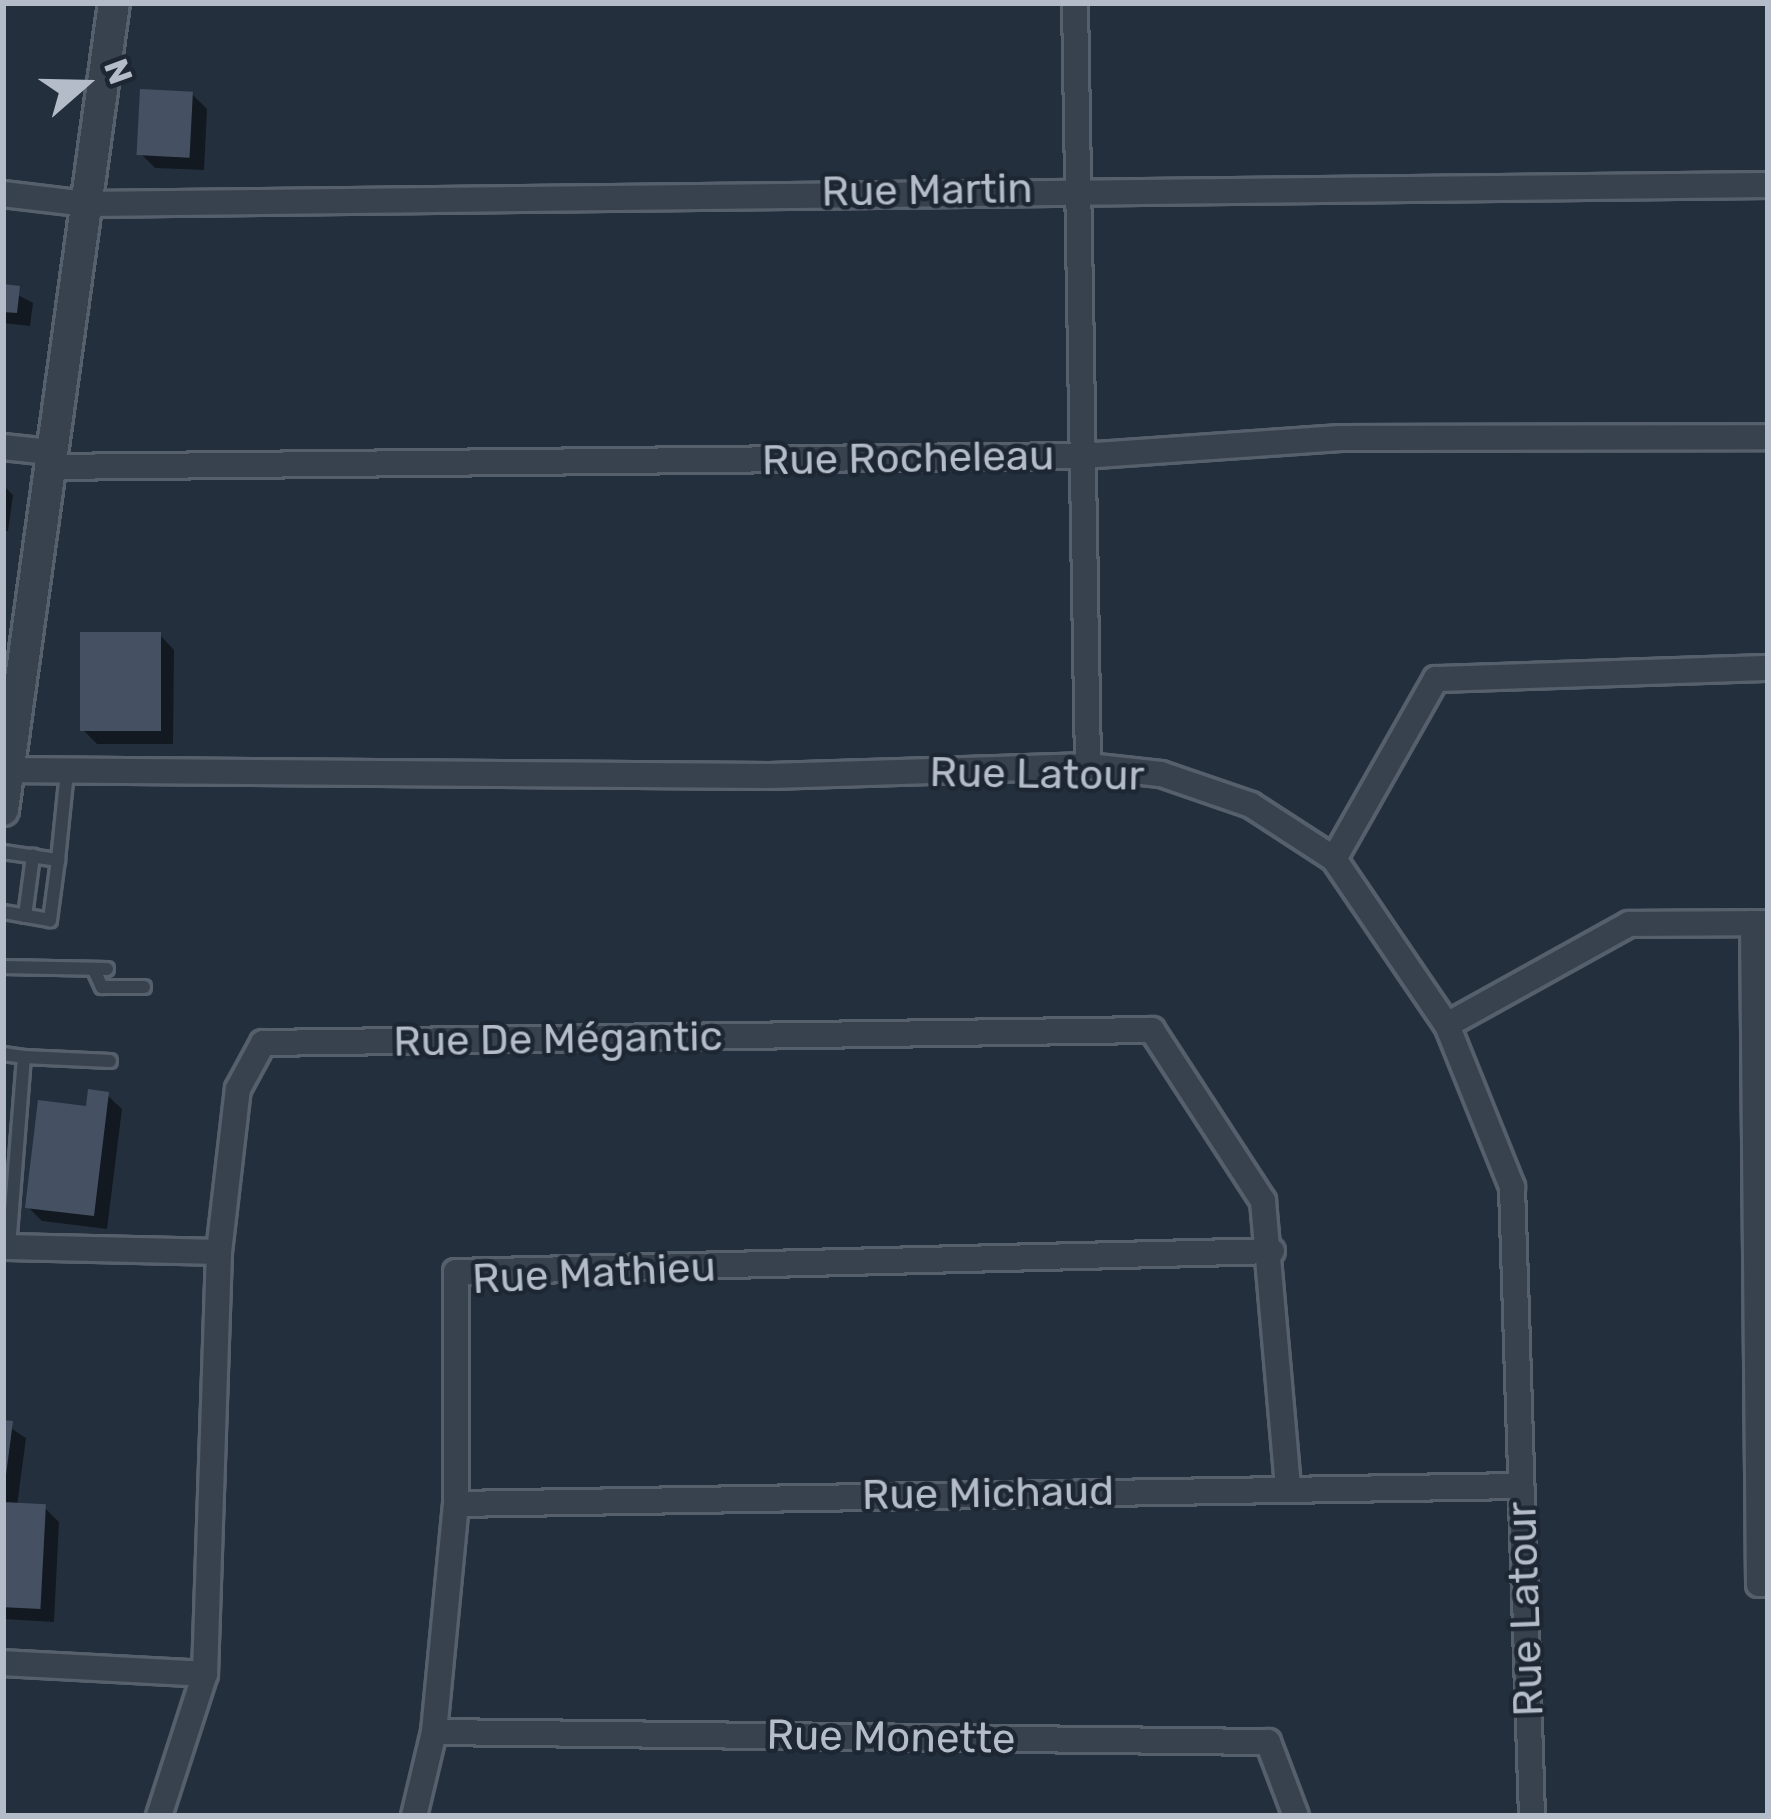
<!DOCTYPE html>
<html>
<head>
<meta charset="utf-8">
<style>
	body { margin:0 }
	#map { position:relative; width:1771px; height:1819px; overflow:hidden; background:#242f3e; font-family:Rubik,sans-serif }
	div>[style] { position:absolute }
	.shadow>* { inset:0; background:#0007 }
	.building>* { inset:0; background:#455162; transform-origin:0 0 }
	.roads { filter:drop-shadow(3px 0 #565f6c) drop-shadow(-3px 0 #565f6c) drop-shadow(0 3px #565f6c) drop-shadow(0 -3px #565f6c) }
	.service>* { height:12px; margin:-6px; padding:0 6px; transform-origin:6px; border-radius:6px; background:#38414e }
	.minor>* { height:24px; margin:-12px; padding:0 12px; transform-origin:12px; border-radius:12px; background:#38414e }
	.tertiary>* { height:30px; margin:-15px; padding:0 15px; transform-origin:15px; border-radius:15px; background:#38414e }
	span { translate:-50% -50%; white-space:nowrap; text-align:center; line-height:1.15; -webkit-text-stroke:9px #1d2633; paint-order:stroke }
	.street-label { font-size:42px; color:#b4bcc9 }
	.frame { position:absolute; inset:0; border:6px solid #b4bcc9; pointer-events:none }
	.north { position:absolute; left:24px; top:24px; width:120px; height:120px; -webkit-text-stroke:9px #1d2633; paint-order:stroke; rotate:70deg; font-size:33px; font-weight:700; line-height:48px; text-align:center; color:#b4bcc9 }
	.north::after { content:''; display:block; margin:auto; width:42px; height:54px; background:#b4bcc9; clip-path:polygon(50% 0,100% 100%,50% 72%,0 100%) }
</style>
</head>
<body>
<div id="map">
	<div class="shadow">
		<i style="clip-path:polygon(192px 94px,207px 109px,204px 170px,155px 168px,141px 154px)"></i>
		<i style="clip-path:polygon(3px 287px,33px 303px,30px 326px,3px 323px)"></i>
		<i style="clip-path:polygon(3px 485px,13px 495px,8px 531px,3px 531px)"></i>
		<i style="clip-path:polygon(160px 635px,174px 650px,173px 744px,97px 744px,82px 729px)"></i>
		<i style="clip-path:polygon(107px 1095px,122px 1109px,107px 1229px,42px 1221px,28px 1207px,88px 1109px)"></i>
		<i style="clip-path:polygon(3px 1423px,26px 1438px,17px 1506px,44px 1507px,59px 1522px,54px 1622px,3px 1619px)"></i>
	</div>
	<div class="building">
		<i style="left:140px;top:89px;width:53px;height:66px;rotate:3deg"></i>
		<i style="clip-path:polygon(3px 284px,20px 286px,17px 313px,3px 312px)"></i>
		<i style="left:80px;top:632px;width:81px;height:99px"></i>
		<i style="clip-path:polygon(88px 1089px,109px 1092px,94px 1216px,25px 1208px,38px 1100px,86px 1106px)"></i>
		<i style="clip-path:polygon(3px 1420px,13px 1421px,6px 1475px,3px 1475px)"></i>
		<i style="left:3px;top:1502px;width:43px;height:105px;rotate:3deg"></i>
	</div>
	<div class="roads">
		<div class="service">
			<i style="left:3px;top:852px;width:56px;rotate:8.3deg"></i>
			<i style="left:58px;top:860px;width:61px;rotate:97.6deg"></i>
			<i style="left:50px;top:920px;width:48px;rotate:-170.3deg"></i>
			<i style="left:58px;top:860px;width:88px;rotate:-84.2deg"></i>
			<i style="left:25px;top:916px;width:61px;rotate:-82.4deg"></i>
			<i style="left:3px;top:967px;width:104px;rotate:1.1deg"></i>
			<i style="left:94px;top:970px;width:19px;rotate:65deg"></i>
			<i style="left:102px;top:987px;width:42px"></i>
			<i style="left:3px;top:1054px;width:21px;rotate:8deg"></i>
			<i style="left:24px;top:1057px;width:191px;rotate:94.5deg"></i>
			<i style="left:24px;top:1057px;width:86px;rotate:2.7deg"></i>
		</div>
		<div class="minor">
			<i style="left:1075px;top:3px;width:763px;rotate:89.02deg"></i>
			<i style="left:3px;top:194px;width:85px;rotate:6.8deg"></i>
			<i style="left:87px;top:204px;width:1681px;rotate:-0.65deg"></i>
			<i style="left:3px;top:447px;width:47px;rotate:6.1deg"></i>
			<i style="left:48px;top:467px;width:1034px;rotate:-0.61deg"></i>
			<i style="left:1082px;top:456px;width:259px;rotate:-4deg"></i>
			<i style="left:1340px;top:438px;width:428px;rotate:-0.1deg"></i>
			<i style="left:3px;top:770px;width:767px;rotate:0.45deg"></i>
			<i style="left:770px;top:776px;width:318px;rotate:-1.8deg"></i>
			<i style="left:1088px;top:766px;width:73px;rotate:6.3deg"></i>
			<i style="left:1161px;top:774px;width:95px;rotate:19deg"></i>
			<i style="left:1251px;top:805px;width:99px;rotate:33deg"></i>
			<i style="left:1334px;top:859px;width:201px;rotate:55.8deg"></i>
			<i style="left:1447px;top:1025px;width:175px;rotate:68.1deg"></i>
			<i style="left:1512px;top:1187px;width:629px;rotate:88.18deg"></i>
			<i style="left:1334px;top:859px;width:207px;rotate:-60.5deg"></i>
			<i style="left:1436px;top:679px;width:332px;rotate:-1.9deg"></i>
			<i style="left:1753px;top:923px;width:661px;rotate:89.48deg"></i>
			<i style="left:1759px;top:1584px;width:9px"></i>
			<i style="left:1447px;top:1025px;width:208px;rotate:-29deg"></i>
			<i style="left:1629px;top:924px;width:138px;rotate:-0.4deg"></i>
			<i style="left:3px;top:1247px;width:216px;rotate:1.3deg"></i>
			<i style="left:456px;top:1504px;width:1065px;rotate:-0.97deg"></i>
			<i style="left:3px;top:1663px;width:202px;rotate:3.1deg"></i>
			<i style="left:434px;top:1732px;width:834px;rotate:0.69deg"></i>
			<i style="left:1268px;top:1742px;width:79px;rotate:69.3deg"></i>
			<i style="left:159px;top:1816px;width:149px;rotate:-72.1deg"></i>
			<i style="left:205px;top:1674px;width:422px;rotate:-88.1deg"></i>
			<i style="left:219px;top:1252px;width:164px;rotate:-83.4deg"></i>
			<i style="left:238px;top:1089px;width:52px;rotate:-61.5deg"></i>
			<i style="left:263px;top:1043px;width:889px;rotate:-0.84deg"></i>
			<i style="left:1152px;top:1030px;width:204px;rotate:57deg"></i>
			<i style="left:1263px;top:1201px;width:287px;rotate:85deg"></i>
			<i style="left:414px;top:1816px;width:86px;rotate:-76.6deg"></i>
			<i style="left:434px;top:1732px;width:229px;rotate:-84.5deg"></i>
			<i style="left:456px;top:1504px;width:232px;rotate:-90deg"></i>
			<i style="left:456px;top:1272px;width:816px;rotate:-1.47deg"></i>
		</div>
		<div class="tertiary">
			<i style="left:3px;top:810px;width:815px;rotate:-82.17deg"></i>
		</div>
	</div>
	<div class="street-label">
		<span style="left:927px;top:190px;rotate:-1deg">Rue Martin</span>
		<span style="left:908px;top:458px;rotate:-1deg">Rue Rocheleau</span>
		<span style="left:1037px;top:774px;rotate:1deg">Rue Latour</span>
		<span style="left:558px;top:1039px;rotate:-1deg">Rue De Mégantic</span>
		<span style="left:594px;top:1273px;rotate:-3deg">Rue Mathieu</span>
		<span style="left:988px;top:1493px;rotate:-1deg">Rue Michaud</span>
		<span style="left:1525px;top:1609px;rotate:-92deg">Rue Latour</span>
		<span style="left:891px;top:1737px;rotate:1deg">Rue Monette</span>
	</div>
	<div class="frame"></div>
	<div class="north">N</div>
</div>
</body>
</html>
